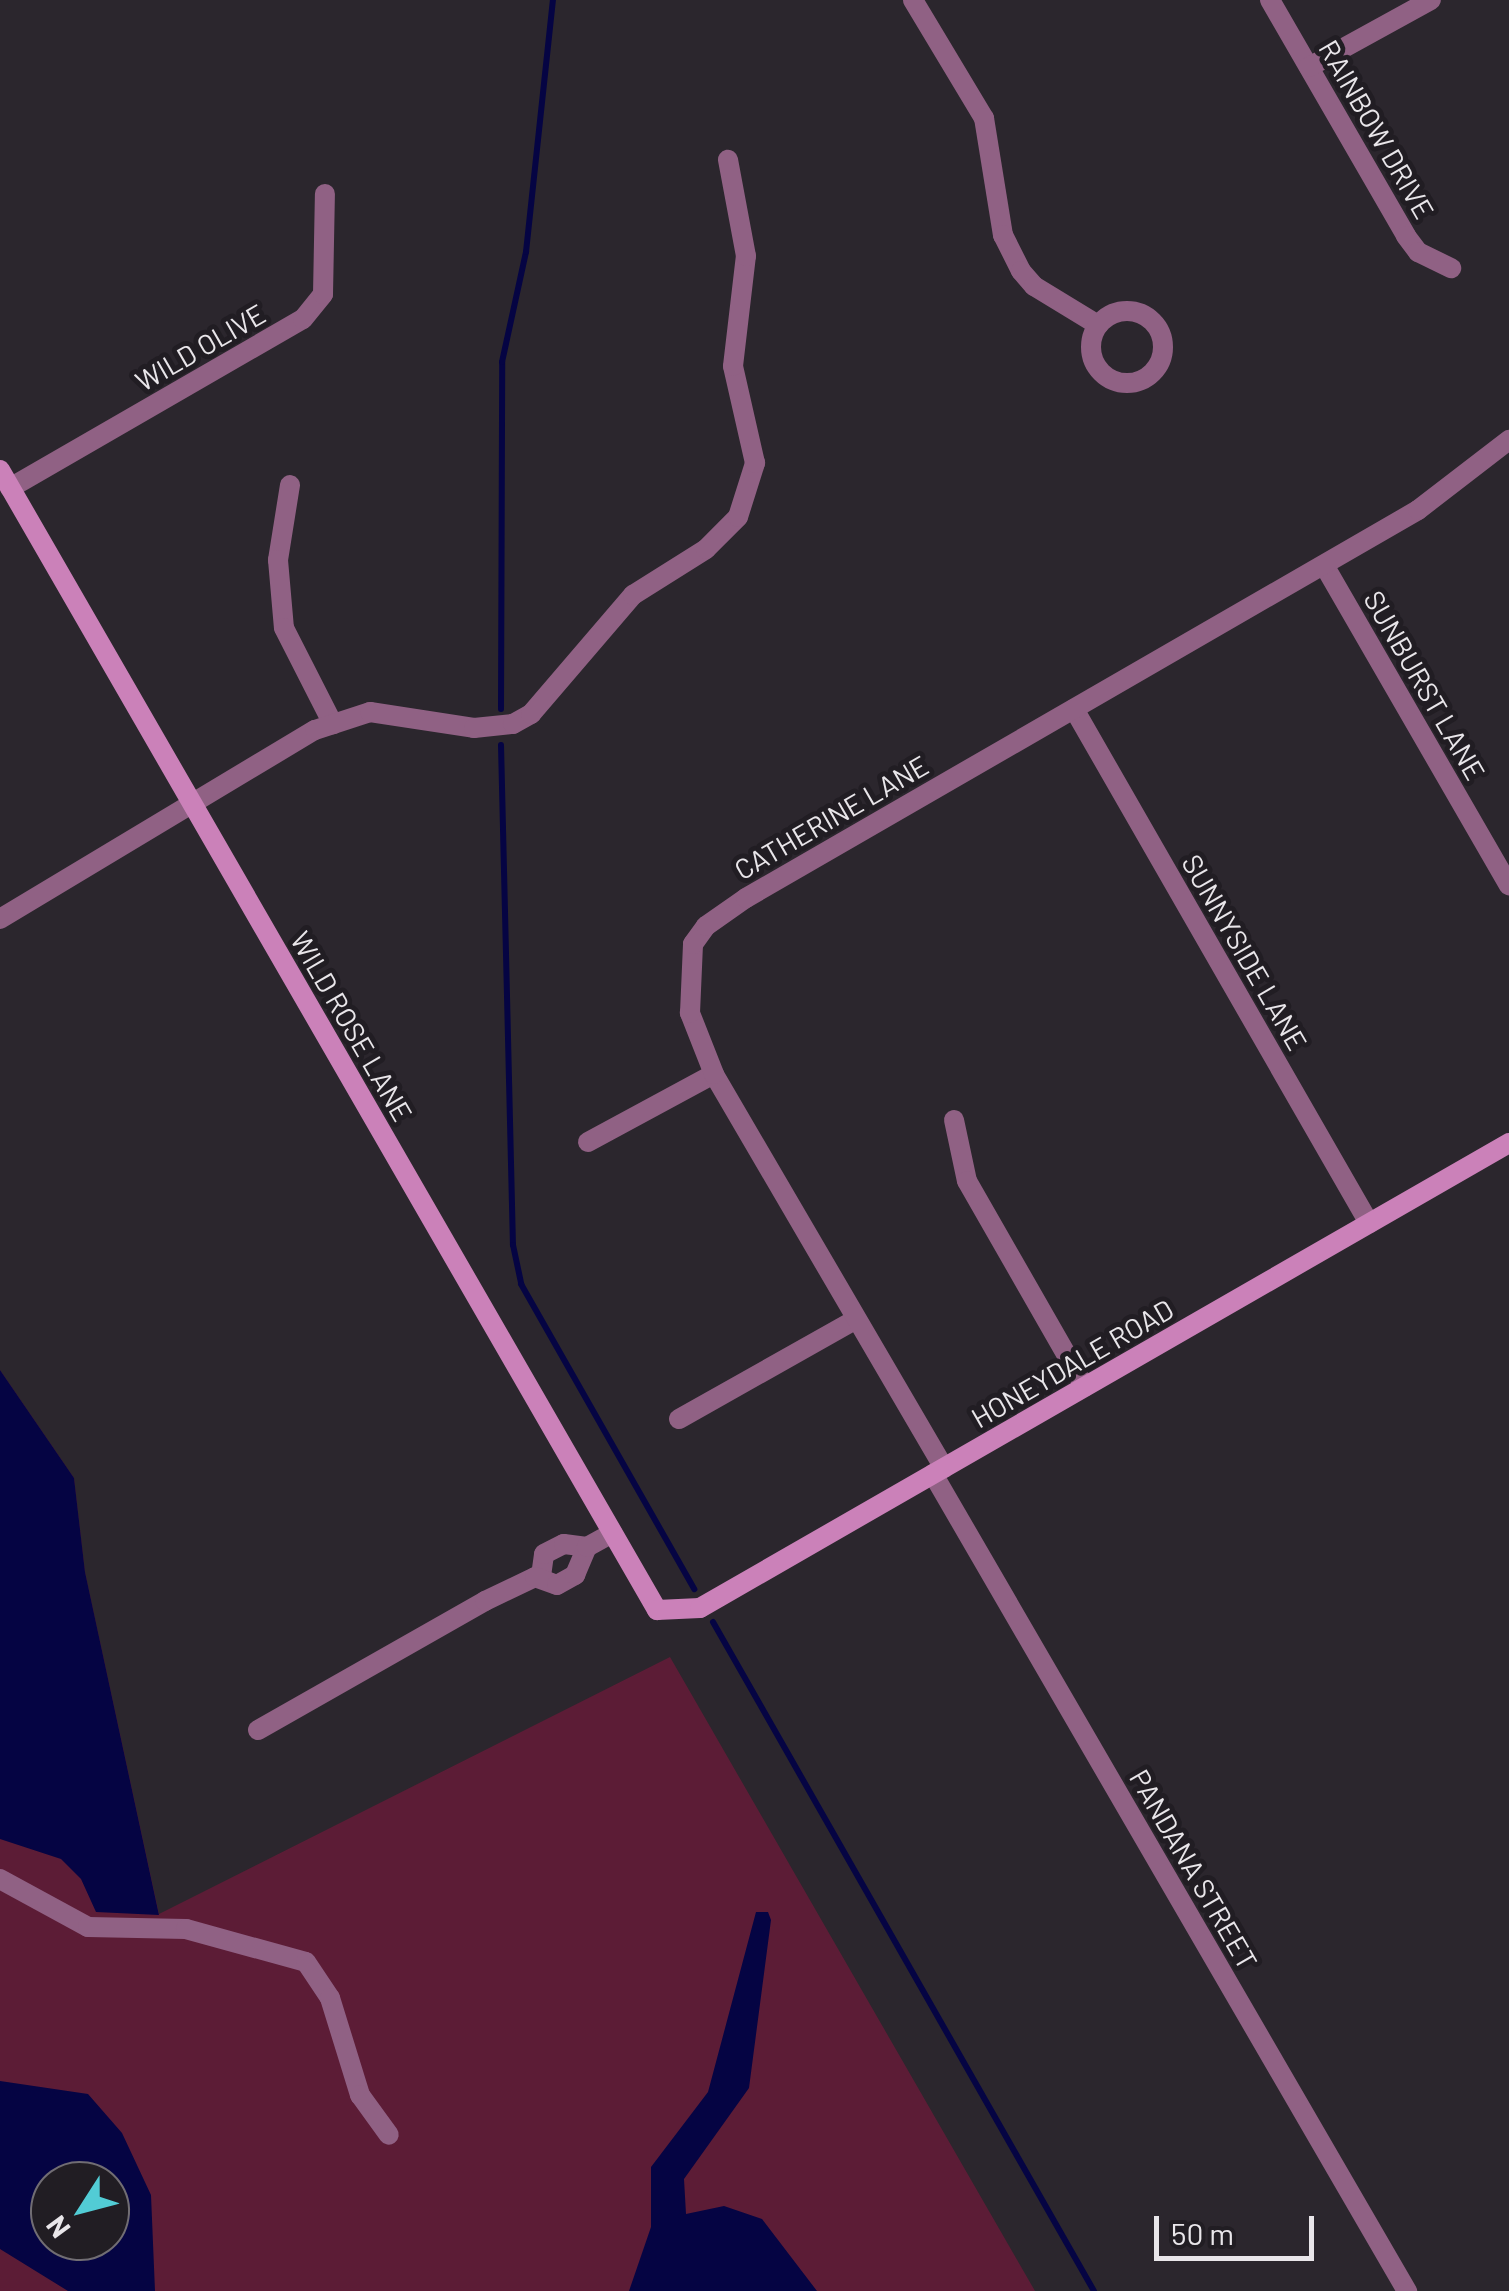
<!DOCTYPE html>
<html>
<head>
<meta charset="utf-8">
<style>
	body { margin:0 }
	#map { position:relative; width:1509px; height:2291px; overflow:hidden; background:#2b262d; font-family:Barlow,sans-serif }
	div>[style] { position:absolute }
	.green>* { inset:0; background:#5c1c36 }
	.water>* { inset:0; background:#050443 }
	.stream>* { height:6px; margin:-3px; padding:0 3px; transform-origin:3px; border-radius:3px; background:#050443 }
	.street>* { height:20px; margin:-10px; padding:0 10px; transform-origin:10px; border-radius:10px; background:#906184 }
	.street>.ring { margin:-10px; padding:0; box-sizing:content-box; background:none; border:20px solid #906184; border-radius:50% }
	.secondary>* { height:20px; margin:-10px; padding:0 10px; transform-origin:10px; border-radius:10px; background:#cb81b9 }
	span { translate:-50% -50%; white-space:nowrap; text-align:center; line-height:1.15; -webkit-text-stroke:10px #211d23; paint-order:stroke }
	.street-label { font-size:28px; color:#e9e6ea }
	.north { position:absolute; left:30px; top:2161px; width:100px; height:100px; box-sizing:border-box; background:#211d23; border:2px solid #716d73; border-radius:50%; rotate:234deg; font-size:28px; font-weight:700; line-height:40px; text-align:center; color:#e9e6ea }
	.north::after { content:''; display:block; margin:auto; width:35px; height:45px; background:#52ccd5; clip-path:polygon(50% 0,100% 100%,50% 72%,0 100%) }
	.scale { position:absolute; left:1154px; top:2216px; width:160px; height:45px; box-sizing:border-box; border:5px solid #e9e6ea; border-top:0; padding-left:12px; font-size:30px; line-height:35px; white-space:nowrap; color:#e9e6ea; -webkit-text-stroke:8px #211d23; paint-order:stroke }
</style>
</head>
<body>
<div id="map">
	<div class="green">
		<i style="clip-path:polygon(evenodd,0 1370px,74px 1478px,85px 1572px,159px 1914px,670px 1657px,1035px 2291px,0 2291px,0 1370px,50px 2181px,110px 2181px,110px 2241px,50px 2241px,50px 2181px)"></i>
	</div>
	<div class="water">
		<i style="clip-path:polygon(0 1370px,74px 1478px,85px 1572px,159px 1915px,96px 1912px,81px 1879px,61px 1859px,0 1839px)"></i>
		<i style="clip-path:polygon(756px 1912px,768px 1912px,771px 1920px,749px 2088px,684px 2179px,686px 2214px,724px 2206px,762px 2219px,817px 2291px,629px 2291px,651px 2227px,651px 2167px,708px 2092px)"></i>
		<i style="clip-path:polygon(evenodd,0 2081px,88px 2094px,122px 2133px,151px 2195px,155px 2291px,68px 2291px,0 2249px,0 2081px,50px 2181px,110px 2181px,110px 2241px,50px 2241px,50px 2181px)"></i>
	</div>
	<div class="stream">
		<i style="left:501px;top:709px;width:347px;rotate:-89.8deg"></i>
		<i style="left:502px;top:362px;width:113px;rotate:-77.7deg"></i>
		<i style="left:526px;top:252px;width:253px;rotate:-83.9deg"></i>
		<i style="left:501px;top:745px;width:500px;rotate:88.63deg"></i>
		<i style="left:513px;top:1245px;width:40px;rotate:78deg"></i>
		<i style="left:521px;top:1284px;width:351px;rotate:60.4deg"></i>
		<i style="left:713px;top:1622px;width:770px;rotate:60.34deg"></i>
	</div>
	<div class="street">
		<i style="left:913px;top:0;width:138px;rotate:59deg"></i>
		<i style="left:984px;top:118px;width:119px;rotate:80.8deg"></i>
		<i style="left:1003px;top:235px;width:40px;rotate:63.4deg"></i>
		<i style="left:1021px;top:271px;width:20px;rotate:49deg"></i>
		<i style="left:1034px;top:286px;width:75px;rotate:31.4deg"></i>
		<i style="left:1270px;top:0;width:272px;rotate:60deg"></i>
		<i style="left:1406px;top:236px;width:20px;rotate:53deg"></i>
		<i style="left:1418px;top:252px;width:37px;rotate:26deg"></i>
		<i style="left:1309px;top:67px;width:139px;rotate:-28.8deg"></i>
		<i class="ring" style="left:1091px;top:311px;width:52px;height:52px"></i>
		<i style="left:290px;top:485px;width:76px;rotate:99.1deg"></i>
		<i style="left:278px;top:560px;width:68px;rotate:85deg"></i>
		<i style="left:284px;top:628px;width:108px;rotate:63deg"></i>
		<i style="left:10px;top:488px;width:338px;rotate:-30deg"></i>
		<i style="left:303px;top:319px;width:32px;rotate:-51deg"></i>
		<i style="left:323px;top:294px;width:100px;rotate:-88.9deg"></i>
		<i style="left:1324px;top:565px;width:370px;rotate:60deg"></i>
		<i style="left:1074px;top:709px;width:593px;rotate:60.15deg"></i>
		<i style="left:0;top:919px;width:367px;rotate:-31deg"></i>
		<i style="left:315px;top:730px;width:58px;rotate:-18.1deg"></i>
		<i style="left:370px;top:712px;width:105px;rotate:8.7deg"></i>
		<i style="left:474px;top:728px;width:39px;rotate:-6deg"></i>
		<i style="left:513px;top:724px;width:21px;rotate:-29deg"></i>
		<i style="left:531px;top:714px;width:157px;rotate:-49.4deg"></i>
		<i style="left:633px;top:595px;width:86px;rotate:-32.2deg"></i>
		<i style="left:706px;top:549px;width:45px;rotate:-45deg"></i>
		<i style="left:738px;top:517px;width:57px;rotate:-72.5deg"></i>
		<i style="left:755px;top:463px;width:99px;rotate:-102.8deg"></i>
		<i style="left:733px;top:366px;width:111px;rotate:-83.3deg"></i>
		<i style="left:746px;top:256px;width:98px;rotate:-100.6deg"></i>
		<i style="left:954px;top:1120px;width:62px;rotate:78deg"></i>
		<i style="left:967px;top:1181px;width:237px;rotate:60.2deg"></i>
		<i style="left:588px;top:1142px;width:143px;rotate:-28.4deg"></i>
		<i style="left:679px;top:1419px;width:202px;rotate:-29.4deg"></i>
		<i style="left:944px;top:1468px;width:456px;rotate:-120.3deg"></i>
		<i style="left:714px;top:1074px;width:66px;rotate:-111.5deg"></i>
		<i style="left:690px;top:1013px;width:69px;rotate:-87.5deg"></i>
		<i style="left:693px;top:944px;width:22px;rotate:-54deg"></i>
		<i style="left:706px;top:926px;width:49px;rotate:-35deg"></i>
		<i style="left:746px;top:898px;width:776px;rotate:-30deg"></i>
		<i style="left:1418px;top:510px;width:115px;rotate:-37.6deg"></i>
		<i style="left:933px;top:1474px;width:945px;rotate:59.88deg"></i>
		<i style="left:541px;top:1576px;width:22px;rotate:-82deg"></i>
		<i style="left:544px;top:1554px;width:22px;rotate:-27deg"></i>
		<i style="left:564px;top:1544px;width:23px;rotate:7deg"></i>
		<i style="left:258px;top:1730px;width:261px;rotate:-29.6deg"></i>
		<i style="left:485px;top:1601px;width:55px;rotate:-25.6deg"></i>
		<i style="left:535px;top:1577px;width:23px;rotate:20deg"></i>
		<i style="left:557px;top:1585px;width:21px;rotate:-29deg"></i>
		<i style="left:575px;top:1575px;width:30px;rotate:-67deg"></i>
		<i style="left:587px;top:1547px;width:29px;rotate:-29deg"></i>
		<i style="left:0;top:1879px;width:100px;rotate:28.6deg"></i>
		<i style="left:88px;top:1927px;width:98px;rotate:1.2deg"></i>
		<i style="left:186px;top:1929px;width:124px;rotate:15.4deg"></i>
		<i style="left:306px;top:1962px;width:43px;rotate:56.3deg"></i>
		<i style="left:330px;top:1998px;width:102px;rotate:72.8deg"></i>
		<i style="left:360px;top:2095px;width:49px;rotate:54.1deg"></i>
	</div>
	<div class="secondary">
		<i style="left:0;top:470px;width:1316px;rotate:60.04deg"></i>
		<i style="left:657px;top:1610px;width:43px;rotate:-2.7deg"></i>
		<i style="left:700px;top:1608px;width:933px;rotate:-29.89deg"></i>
	</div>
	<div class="street-label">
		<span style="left:1377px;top:129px;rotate:60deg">RAINBOW DRIVE</span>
		<span style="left:200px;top:347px;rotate:-30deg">WILD OLIVE</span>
		<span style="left:1425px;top:685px;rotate:60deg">SUNBURST LANE</span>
		<span style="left:831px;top:817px;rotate:-30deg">CATHERINE LANE</span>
		<span style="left:1245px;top:952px;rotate:60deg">SUNNYSIDE LANE</span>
		<span style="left:352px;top:1026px;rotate:60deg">WILD ROSE LANE</span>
		<span style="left:1072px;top:1363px;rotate:-30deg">HONEYDALE ROAD</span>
		<span style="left:1194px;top:1869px;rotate:60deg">PANDANA STREET</span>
	</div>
	<div class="north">N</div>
	<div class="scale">50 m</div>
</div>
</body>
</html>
